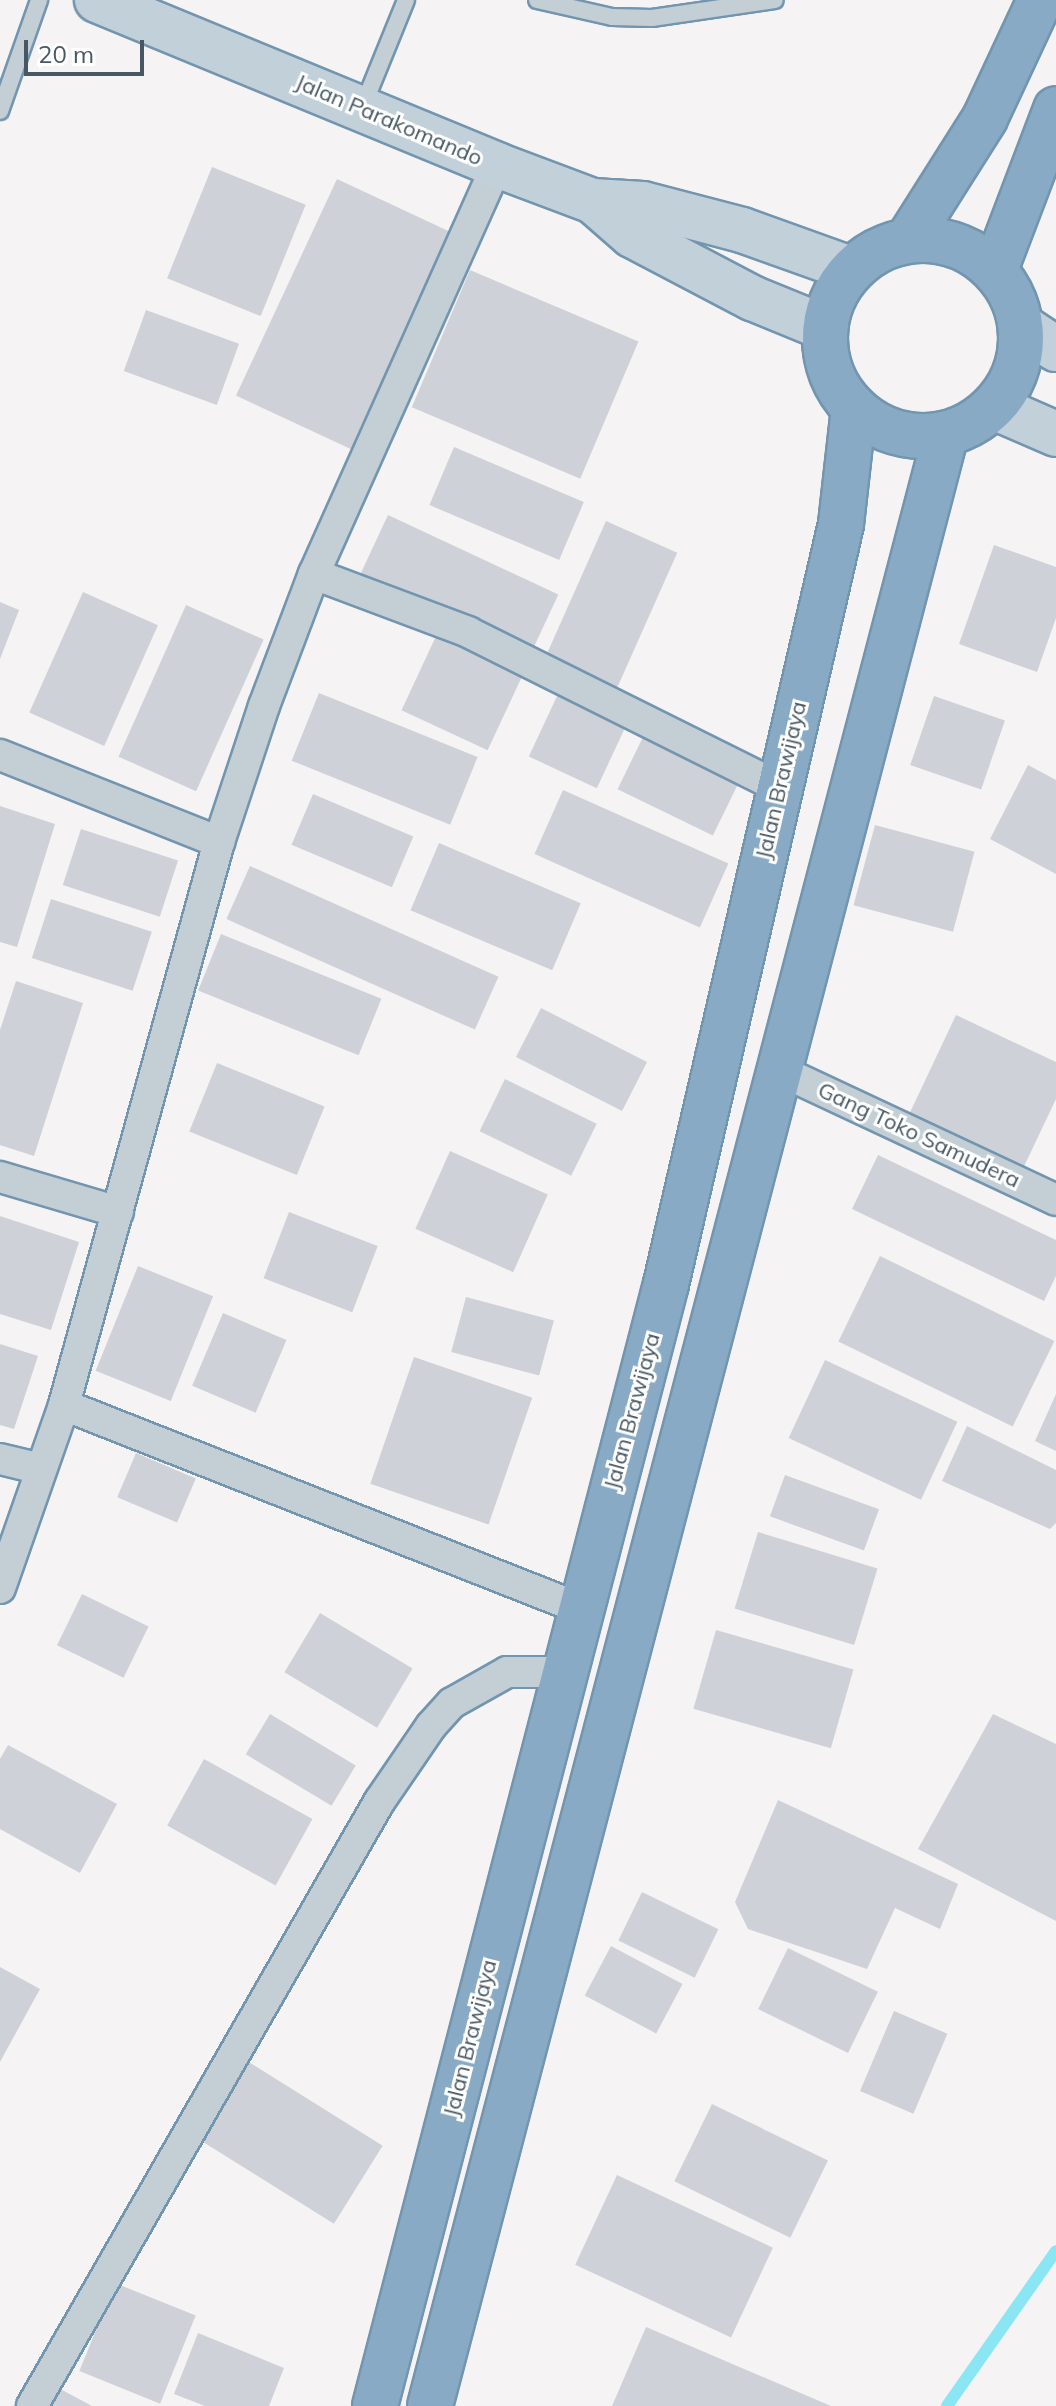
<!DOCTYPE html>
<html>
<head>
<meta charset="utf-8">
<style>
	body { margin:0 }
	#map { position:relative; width:1056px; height:2406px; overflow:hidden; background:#f5f3f3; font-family:Mulish,sans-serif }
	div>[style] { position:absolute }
	.stream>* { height:12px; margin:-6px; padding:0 6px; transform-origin:6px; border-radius:6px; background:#8ae6f3 }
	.building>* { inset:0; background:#ced2d8; transform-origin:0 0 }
	.roads { filter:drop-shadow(2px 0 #7295b0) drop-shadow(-2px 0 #7295b0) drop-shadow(0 2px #7295b0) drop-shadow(0 -2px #7295b0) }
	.lane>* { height:16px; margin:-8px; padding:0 8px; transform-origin:8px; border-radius:8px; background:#c3ced5 }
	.street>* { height:30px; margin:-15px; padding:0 15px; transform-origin:15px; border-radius:15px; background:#c3ced5 }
	.secondary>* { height:44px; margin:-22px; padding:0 22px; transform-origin:22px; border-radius:22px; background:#c2d0da }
	.highway>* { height:44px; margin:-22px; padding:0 22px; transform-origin:22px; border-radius:22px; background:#88aac4 }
	.highway>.ring { margin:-22px; padding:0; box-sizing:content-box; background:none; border:44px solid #88aac4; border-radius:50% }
	span { translate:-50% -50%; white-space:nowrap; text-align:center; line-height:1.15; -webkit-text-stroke:6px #fff; paint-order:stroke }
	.street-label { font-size:22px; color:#485862 }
	.scale { position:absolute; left:24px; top:40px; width:120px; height:36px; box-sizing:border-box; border:4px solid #485862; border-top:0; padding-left:10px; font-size:24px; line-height:28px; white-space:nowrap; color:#485862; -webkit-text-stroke:6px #fff; paint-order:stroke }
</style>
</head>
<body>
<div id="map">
	<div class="stream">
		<i style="left:947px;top:2406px;width:189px;rotate:-54.9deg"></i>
	</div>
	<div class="building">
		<i style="left:212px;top:167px;width:101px;height:120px;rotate:22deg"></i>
		<i style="left:337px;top:179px;width:130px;height:239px;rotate:25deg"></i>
		<i style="left:470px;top:270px;width:183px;height:149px;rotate:23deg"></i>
		<i style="left:146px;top:310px;width:99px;height:65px;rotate:20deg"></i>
		<i style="left:454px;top:447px;width:141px;height:63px;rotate:23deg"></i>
		<i style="left:388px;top:515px;width:188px;height:66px;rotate:25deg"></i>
		<i style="left:606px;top:521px;width:78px;height:151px;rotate:24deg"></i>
		<i style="clip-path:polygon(994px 545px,1056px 567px,1056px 618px,1037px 672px,959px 644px)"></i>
		<i style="left:83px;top:592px;width:82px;height:132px;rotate:24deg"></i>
		<i style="clip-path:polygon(0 602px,19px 610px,0 659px)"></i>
		<i style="left:186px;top:605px;width:85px;height:166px;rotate:24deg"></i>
		<i style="left:437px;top:634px;width:95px;height:84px;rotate:25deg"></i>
		<i style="left:319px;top:693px;width:171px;height:73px;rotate:22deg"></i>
		<i style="left:558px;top:694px;width:75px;height:69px;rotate:25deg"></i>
		<i style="left:934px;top:696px;width:75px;height:73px;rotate:19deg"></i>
		<i style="left:643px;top:737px;width:106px;height:58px;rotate:26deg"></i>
		<i style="clip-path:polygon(1028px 765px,1056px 780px,1056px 874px,990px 839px)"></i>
		<i style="left:563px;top:790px;width:181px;height:70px;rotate:24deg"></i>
		<i style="left:313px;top:794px;width:109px;height:55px;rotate:23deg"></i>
		<i style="clip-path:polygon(0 806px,55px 824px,17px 947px,0 942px)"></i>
		<i style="left:875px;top:825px;width:103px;height:83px;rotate:15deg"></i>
		<i style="left:81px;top:829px;width:102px;height:59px;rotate:18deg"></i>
		<i style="left:439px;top:843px;width:154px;height:73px;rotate:23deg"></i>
		<i style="left:250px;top:866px;width:272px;height:58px;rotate:24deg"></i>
		<i style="left:51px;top:899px;width:106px;height:62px;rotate:18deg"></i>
		<i style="left:221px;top:934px;width:173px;height:61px;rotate:22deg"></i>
		<i style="clip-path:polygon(16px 981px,83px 1003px,34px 1156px,0 1145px,0 1030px)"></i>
		<i style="left:541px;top:1008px;width:119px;height:55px;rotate:27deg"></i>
		<i style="clip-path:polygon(956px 1015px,1056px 1062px,1056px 1099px,1019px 1177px,905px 1123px)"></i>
		<i style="left:217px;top:1063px;width:116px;height:74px;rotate:22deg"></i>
		<i style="left:505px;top:1079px;width:102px;height:58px;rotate:26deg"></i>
		<i style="left:450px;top:1151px;width:107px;height:85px;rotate:24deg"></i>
		<i style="clip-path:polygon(878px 1155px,1056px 1240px,1056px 1276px,1044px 1301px,852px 1209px)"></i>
		<i style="left:289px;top:1212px;width:95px;height:71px;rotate:21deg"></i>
		<i style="clip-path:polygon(0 1216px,79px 1242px,51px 1330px,0 1314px)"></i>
		<i style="left:880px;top:1256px;width:194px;height:95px;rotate:26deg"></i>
		<i style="left:138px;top:1266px;width:81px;height:113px;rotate:22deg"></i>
		<i style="left:466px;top:1297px;width:91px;height:57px;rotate:15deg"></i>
		<i style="left:223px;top:1313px;width:69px;height:79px;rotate:23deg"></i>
		<i style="clip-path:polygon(0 1344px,38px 1356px,14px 1429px,0 1425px)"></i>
		<i style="left:414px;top:1357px;width:125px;height:134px;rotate:19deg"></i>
		<i style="left:825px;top:1360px;width:146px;height:86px;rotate:25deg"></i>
		<i style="clip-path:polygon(1056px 1394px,1056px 1451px,1035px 1441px)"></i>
		<i style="clip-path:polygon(967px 1426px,1056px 1470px,1056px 1523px,1050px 1529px,942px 1481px)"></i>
		<i style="left:136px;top:1453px;width:65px;height:48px;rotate:23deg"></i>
		<i style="left:785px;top:1475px;width:100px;height:44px;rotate:20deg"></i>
		<i style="left:758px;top:1532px;width:125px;height:80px;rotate:17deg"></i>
		<i style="left:82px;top:1594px;width:74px;height:57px;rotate:26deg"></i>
		<i style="left:320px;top:1613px;width:108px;height:69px;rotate:31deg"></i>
		<i style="left:716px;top:1630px;width:143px;height:82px;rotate:16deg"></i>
		<i style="left:270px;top:1714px;width:100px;height:47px;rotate:31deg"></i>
		<i style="clip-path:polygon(993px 1714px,1056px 1744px,1056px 1921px,918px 1849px)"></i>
		<i style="clip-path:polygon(8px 1745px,117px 1804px,80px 1873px,0 1829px,0 1759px)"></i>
		<i style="left:204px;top:1759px;width:124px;height:76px;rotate:29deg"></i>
		<i style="clip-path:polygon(778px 1800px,958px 1884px,940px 1929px,895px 1908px,867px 1969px,748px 1929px,735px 1902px)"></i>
		<i style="left:642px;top:1892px;width:85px;height:54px;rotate:26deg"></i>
		<i style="left:611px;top:1946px;width:81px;height:56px;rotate:28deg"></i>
		<i style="left:788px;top:1948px;width:100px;height:68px;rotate:26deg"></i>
		<i style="clip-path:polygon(0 1967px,40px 1989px,0 2062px)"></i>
		<i style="left:894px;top:2011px;width:58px;height:87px;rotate:23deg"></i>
		<i style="left:247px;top:2061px;width:160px;height:92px;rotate:32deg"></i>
		<i style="left:712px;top:2104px;width:129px;height:86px;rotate:26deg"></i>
		<i style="left:617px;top:2175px;width:172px;height:99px;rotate:25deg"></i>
		<i style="left:115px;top:2283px;width:87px;height:95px;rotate:22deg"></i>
		<i style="clip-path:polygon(646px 2327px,831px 2406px,612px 2406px)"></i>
		<i style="clip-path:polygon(198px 2333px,284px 2368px,269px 2406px,205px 2406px,174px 2394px)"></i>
		<i style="clip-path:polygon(51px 2384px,92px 2406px,40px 2406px)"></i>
	</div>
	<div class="roads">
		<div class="lane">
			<i style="left:537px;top:0;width:77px;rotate:12.8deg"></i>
			<i style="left:612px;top:17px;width:40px;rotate:1.4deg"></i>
			<i style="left:652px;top:18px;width:124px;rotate:-8.3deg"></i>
			<i style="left:363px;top:106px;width:114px;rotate:-67.9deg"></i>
			<i style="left:0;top:111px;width:118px;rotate:-70.6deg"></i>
		</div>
		<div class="street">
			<i style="left:314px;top:574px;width:165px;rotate:20.6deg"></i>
			<i style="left:468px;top:632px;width:347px;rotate:26.5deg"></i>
			<i style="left:0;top:755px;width:236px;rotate:21.7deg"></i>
			<i style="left:781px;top:1071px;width:304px;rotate:25.1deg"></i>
			<i style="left:0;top:1177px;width:123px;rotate:16.5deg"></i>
			<i style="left:64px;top:1405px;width:554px;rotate:21.51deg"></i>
			<i style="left:0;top:1459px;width:42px;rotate:13.7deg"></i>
			<i style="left:0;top:1588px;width:194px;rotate:-70.7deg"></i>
			<i style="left:64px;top:1405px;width:584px;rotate:-74.61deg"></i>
			<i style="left:219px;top:842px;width:143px;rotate:-71.7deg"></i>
			<i style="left:264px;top:706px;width:141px;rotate:-69.3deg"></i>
			<i style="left:314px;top:574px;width:448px;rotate:-65.9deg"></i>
			<i style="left:32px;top:2406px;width:697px;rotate:-60.12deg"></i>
			<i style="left:379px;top:1802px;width:92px;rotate:-55.6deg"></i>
			<i style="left:431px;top:1726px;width:31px;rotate:-48deg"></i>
			<i style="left:452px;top:1703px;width:63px;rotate:-29.4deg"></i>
			<i style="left:507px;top:1672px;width:61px"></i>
		</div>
		<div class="secondary">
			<i style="left:97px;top:0;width:433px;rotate:22.4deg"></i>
			<i style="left:497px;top:165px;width:103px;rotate:20.6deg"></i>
			<i style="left:593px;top:201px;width:50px;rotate:3.4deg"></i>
			<i style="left:643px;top:204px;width:102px;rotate:14.7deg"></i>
			<i style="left:742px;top:230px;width:116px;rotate:19.7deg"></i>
			<i style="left:593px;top:201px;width:52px;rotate:41.1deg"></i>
			<i style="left:632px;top:235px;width:136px;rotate:27.7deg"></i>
			<i style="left:752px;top:298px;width:79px;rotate:22.3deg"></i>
			<i style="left:1021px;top:326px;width:42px;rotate:33.3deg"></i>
			<i style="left:994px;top:407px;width:68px;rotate:23.5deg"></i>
		</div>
		<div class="highway">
			<i class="ring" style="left:825px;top:240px;width:152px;height:152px"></i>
			<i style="left:908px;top:240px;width:144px;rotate:-57.7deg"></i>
			<i style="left:985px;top:118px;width:130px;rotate:-65deg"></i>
			<i style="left:995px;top:270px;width:172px;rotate:-69.2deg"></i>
			<i style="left:375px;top:2406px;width:1159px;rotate:-75.46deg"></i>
			<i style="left:666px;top:1284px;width:780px;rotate:-77.03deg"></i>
			<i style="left:841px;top:524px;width:117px;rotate:-83.6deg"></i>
			<i style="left:430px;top:2406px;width:2038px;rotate:-75.34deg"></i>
		</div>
	</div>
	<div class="street-label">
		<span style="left:389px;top:120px;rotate:23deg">Jalan Parakomando</span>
		<span style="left:781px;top:780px;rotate:-77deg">Jalan Brawijaya</span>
		<span style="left:919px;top:1135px;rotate:25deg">Gang Toko Samudera</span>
		<span style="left:632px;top:1411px;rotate:-75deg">Jalan Brawijaya</span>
		<span style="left:470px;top:2038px;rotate:-76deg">Jalan Brawijaya</span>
	</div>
	<div class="scale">20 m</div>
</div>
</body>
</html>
